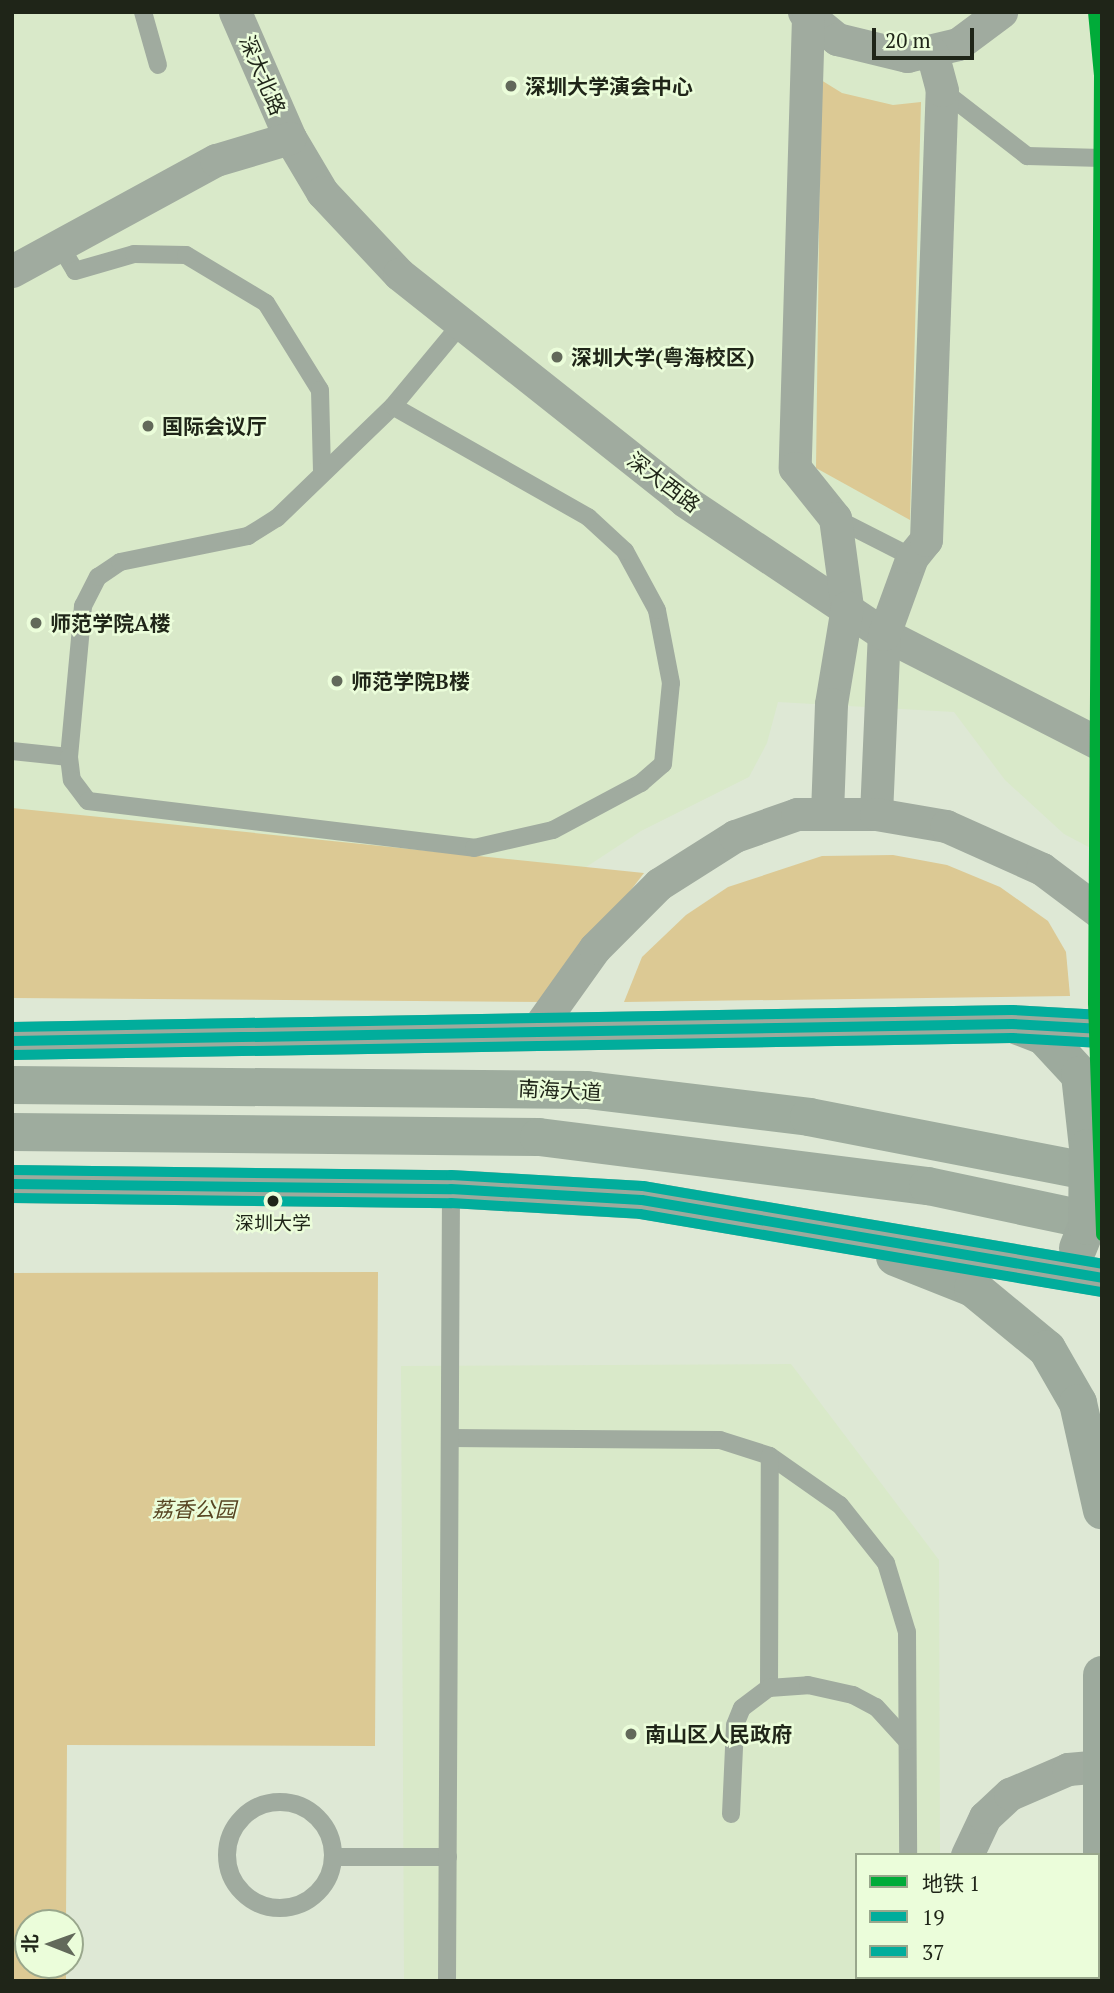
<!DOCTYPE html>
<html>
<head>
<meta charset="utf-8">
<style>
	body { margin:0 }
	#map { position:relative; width:1114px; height:1993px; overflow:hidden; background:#dee8d5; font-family:"PT Serif","Noto Sans SC",serif }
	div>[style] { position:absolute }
	.built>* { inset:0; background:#d9e9c9 }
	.green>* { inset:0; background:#dcc994 }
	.lane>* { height:18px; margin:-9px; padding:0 9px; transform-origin:9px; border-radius:9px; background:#a0ab9f }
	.lane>.ring { margin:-9px; padding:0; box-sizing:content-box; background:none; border:18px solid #a0ab9f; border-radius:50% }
	.street>* { height:33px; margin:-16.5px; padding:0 16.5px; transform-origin:16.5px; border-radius:16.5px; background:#a0ab9f }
	.secondary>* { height:38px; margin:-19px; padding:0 19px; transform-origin:19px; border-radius:19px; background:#9daa9d }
	.primary>* { height:38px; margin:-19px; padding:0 19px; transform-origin:19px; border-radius:19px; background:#9eac9e }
	.secondary-bridge>* { height:38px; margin:-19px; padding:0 19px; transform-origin:19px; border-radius:19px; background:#9daa9d }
	.bus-1>* { height:10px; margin:-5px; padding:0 5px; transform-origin:5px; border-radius:5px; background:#01ad9c }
	.bus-2>* { height:10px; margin:-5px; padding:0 5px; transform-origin:5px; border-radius:5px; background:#01ad9c }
	.bus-3>* { height:10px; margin:-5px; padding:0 5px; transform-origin:5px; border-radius:5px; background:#01ad9c }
	.metro-1>* { height:12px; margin:-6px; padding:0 6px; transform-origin:6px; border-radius:6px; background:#00ab39 }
	.dots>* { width:19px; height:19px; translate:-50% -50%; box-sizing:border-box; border:4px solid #ebfdda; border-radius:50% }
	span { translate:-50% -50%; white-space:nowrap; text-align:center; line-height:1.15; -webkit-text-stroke:5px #ebfdda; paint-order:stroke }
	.bus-label { font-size:19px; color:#1f2518 }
	.street-label { font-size:21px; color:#1f2518 }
	.poi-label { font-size:21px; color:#1f2518; font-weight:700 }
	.left { translate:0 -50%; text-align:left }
	.park-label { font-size:21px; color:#574421; font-style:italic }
	.frame { position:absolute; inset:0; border:14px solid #1f2518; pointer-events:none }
	.legend { position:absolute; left:855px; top:1853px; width:245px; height:126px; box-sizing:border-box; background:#ebfdda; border:2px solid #99a78c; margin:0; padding:9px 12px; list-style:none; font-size:21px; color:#1f2518 }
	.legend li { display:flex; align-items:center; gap:14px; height:35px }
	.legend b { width:35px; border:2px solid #99a78c }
	.north { position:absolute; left:14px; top:1909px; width:70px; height:70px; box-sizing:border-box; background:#ebfdda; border:2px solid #99a78c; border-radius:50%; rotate:271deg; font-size:19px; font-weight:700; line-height:28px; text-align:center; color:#1f2518 }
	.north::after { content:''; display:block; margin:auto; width:24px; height:32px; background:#62695a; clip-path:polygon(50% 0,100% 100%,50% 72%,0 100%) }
	.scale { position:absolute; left:872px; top:28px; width:102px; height:32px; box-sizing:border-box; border:4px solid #1f2518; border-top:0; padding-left:9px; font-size:21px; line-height:24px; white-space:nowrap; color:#1f2518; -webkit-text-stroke:5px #ebfdda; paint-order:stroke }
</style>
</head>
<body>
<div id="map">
	<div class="built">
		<i style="clip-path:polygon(12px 12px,1102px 12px,1102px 854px,1064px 834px,1005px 780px,954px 712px,778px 702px,767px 743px,749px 777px,641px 831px,545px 894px,12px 822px)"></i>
		<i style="clip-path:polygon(791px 1364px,939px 1560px,940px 1855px,857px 1855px,857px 1977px,941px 1981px,404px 1981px,401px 1366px)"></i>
	</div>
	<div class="green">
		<i style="clip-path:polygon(821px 80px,842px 93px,893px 105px,921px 102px,910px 520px,816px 468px)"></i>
		<i style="clip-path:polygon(12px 808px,644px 873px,545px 1002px,12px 998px)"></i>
		<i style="clip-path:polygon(893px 855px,947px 865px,1000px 887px,1048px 921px,1066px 952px,1070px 996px,624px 1002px,642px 957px,686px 915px,728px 887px,822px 856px)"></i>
		<i style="clip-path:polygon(378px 1272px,375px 1746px,67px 1745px,66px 1923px,28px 1923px,28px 1965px,66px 1965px,66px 1981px,12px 1981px,12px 1273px)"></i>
	</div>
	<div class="lane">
		<i style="left:143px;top:12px;width:55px;rotate:74.2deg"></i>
		<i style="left:942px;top:90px;width:108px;rotate:37.8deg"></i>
		<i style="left:1027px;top:156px;width:75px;rotate:1.5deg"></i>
		<i style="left:59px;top:244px;width:31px;rotate:59deg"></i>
		<i style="left:75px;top:271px;width:61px;rotate:-16.1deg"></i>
		<i style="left:134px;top:254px;width:52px;rotate:1.1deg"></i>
		<i style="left:186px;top:255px;width:93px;rotate:31deg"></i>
		<i style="left:266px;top:303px;width:102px;rotate:58.2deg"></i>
		<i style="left:320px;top:390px;width:80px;rotate:88.6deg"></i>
		<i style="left:835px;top:518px;width:86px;rotate:26.9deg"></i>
		<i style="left:12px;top:751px;width:57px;rotate:6deg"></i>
		<i style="left:69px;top:757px;width:152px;rotate:-84.7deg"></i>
		<i style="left:83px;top:606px;width:33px;rotate:-63deg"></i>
		<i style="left:98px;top:577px;width:27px;rotate:-34deg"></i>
		<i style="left:120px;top:562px;width:131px;rotate:-11.5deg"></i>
		<i style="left:248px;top:536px;width:34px;rotate:-32deg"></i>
		<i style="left:277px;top:518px;width:161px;rotate:-44deg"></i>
		<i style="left:393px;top:406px;width:107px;rotate:-50.3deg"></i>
		<i style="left:69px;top:757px;width:23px;rotate:83deg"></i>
		<i style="left:72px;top:780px;width:26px;rotate:53deg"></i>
		<i style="left:88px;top:801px;width:389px;rotate:6.9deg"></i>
		<i style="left:474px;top:848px;width:81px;rotate:-12.8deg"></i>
		<i style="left:553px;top:830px;width:100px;rotate:-28.1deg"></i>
		<i style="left:641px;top:783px;width:29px;rotate:-41deg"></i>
		<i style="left:663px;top:764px;width:81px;rotate:-84.4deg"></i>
		<i style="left:671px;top:683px;width:74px;rotate:-100.9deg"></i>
		<i style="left:657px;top:610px;width:67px;rotate:-118.5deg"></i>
		<i style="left:625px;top:551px;width:50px;rotate:-137.4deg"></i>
		<i style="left:588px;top:517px;width:224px;rotate:-150.4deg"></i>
		<i style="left:450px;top:1438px;width:270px;rotate:0.4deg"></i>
		<i style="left:720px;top:1440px;width:52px;rotate:17.7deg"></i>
		<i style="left:770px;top:1456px;width:85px;rotate:35deg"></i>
		<i style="left:840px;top:1505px;width:74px;rotate:51.6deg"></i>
		<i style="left:886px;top:1563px;width:72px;rotate:73.1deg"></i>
		<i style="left:907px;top:1632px;width:223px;rotate:89.7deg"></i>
		<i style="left:769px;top:1688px;width:232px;rotate:-89.8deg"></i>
		<i class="ring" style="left:227px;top:1802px;width:88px;height:88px"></i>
		<i style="left:731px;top:1814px;width:89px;rotate:-87.4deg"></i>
		<i style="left:735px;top:1725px;width:18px;rotate:-68deg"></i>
		<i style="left:742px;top:1708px;width:34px;rotate:-37deg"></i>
		<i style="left:769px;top:1688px;width:39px;rotate:-4deg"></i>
		<i style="left:808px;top:1685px;width:46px;rotate:12.5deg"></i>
		<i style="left:853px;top:1695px;width:26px;rotate:28deg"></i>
		<i style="left:876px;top:1707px;width:46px;rotate:47.6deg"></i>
		<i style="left:333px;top:1857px;width:115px"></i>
		<i style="left:908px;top:1977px;width:4px;rotate:90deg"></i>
		<i style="left:447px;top:1981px;width:792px;rotate:-89.71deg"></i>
	</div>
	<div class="street">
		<i style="left:235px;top:12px;width:137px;rotate:66.4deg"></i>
		<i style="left:290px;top:138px;width:63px;rotate:59.3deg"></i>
		<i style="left:322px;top:192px;width:112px;rotate:46.8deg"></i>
		<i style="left:399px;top:274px;width:365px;rotate:38.4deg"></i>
		<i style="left:685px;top:501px;width:239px;rotate:33.8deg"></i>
		<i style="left:884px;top:634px;width:245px;rotate:27deg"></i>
		<i style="left:804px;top:12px;width:43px;rotate:39.3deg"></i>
		<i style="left:837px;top:39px;width:72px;rotate:13.7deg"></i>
		<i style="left:907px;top:56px;width:52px;rotate:-13.2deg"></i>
		<i style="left:958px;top:44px;width:54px;rotate:-36.7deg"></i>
		<i style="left:808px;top:17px;width:451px;rotate:91.7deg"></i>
		<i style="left:795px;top:468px;width:64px;rotate:51.3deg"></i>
		<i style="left:835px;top:518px;width:90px;rotate:82.3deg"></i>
		<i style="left:847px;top:607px;width:98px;rotate:99.4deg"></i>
		<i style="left:831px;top:704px;width:107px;rotate:92.1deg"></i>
		<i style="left:12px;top:271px;width:232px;rotate:-28.6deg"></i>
		<i style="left:216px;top:160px;width:77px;rotate:-16.6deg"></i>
		<i style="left:876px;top:814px;width:180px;rotate:-87.5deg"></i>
		<i style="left:884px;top:634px;width:82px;rotate:-70deg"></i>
		<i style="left:912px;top:557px;width:22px;rotate:-51deg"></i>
		<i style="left:926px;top:540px;width:450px;rotate:-88deg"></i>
		<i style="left:942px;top:90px;width:38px;rotate:-105deg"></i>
		<i style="left:535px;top:1032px;width:103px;rotate:-54.5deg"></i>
		<i style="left:595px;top:948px;width:91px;rotate:-45deg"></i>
		<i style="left:659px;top:884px;width:90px;rotate:-32.3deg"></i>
		<i style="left:735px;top:836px;width:66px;rotate:-19.5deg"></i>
		<i style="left:797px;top:814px;width:79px"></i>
		<i style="left:876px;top:814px;width:71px;rotate:9.7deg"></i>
		<i style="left:946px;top:826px;width:105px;rotate:24.1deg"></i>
		<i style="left:1042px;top:869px;width:75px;rotate:36.9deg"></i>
		<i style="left:967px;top:1855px;width:42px;rotate:-64.7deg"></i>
		<i style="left:985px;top:1817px;width:34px;rotate:-43deg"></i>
		<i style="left:1010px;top:1794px;width:63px;rotate:-23.3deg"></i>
		<i style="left:1068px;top:1769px;width:34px;rotate:-5deg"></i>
		<i style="left:985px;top:1977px;width:5px;rotate:53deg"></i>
	</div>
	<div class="secondary">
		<i style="left:1018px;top:1026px;width:28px;rotate:21deg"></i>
		<i style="left:1044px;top:1036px;width:53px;rotate:47.3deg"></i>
		<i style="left:1080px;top:1075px;width:73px;rotate:83.7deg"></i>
		<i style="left:12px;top:1041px;width:1000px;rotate:-0.97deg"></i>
		<i style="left:1012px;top:1024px;width:90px;rotate:3.2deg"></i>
		<i style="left:12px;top:1184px;width:439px;rotate:0.7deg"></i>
		<i style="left:451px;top:1189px;width:191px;rotate:3.3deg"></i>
		<i style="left:642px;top:1200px;width:467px;rotate:9.6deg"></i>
		<i style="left:895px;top:1257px;width:84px;rotate:21.7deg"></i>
		<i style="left:973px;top:1288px;width:96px;rotate:39.5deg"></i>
		<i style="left:1047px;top:1349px;width:62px;rotate:60.1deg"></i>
		<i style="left:1078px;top:1403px;width:110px;rotate:77.4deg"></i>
		<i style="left:1102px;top:1675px;width:189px;rotate:90deg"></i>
	</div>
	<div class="primary">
		<i style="left:12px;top:1085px;width:575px;rotate:0.5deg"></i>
		<i style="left:587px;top:1090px;width:224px;rotate:6.9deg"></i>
		<i style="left:809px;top:1117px;width:298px;rotate:11deg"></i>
		<i style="left:12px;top:1132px;width:527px;rotate:0.54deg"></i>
		<i style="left:539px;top:1137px;width:392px;rotate:7.2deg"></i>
		<i style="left:928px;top:1186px;width:178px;rotate:12deg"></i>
	</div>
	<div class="secondary-bridge">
		<i style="left:1078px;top:1248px;width:24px;rotate:-68deg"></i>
		<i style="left:1087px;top:1226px;width:78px;rotate:-89.3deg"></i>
	</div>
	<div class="bus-1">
		<i style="left:12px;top:1041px;width:1000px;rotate:-0.97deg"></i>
		<i style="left:1012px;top:1024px;width:90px;rotate:3.2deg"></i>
		<i style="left:12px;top:1184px;width:439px;rotate:0.7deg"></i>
		<i style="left:451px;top:1189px;width:191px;rotate:3.3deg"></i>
		<i style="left:642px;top:1200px;width:467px;rotate:9.6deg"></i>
	</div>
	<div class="bus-2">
		<i style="left:12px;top:1055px;width:1000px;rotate:-0.97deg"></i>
		<i style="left:1012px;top:1038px;width:89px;rotate:3.2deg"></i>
		<i style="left:12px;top:1198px;width:439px;rotate:0.7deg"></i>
		<i style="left:451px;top:1203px;width:189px;rotate:3.3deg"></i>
		<i style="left:640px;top:1214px;width:467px;rotate:9.6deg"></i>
	</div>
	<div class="bus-3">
		<i style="left:12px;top:1027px;width:1000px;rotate:-0.97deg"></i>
		<i style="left:1012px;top:1010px;width:90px;rotate:3.2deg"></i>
		<i style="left:12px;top:1170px;width:439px;rotate:0.7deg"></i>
		<i style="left:451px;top:1175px;width:192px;rotate:3.3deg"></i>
		<i style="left:643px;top:1186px;width:466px;rotate:9.6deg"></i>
	</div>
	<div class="metro-1">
		<i style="left:1094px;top:12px;width:64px;rotate:84.6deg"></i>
		<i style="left:1100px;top:76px;width:927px;rotate:90.37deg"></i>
		<i style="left:1094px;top:1003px;width:232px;rotate:88deg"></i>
	</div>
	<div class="dots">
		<i style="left:511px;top:86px;background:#62695a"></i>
		<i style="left:557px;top:357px;background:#62695a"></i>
		<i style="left:148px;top:426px;background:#62695a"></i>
		<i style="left:36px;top:623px;background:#62695a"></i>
		<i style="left:337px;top:681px;background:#62695a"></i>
		<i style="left:273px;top:1201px;background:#1f2518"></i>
		<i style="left:631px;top:1734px;background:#62695a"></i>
	</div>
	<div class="bus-label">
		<span style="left:273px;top:1223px">深圳大学</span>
	</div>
	<div class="street-label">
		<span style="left:263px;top:75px;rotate:67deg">深大北路</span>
		<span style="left:664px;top:482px;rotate:37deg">深大西路</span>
		<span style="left:560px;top:1090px;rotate:3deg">南海大道</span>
	</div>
	<div class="poi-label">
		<span class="left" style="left:525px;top:86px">深圳大学演会中心</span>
		<span class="left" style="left:571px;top:357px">深圳大学(粤海校区)</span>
		<span class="left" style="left:162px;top:426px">国际会议厅</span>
		<span class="left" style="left:50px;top:623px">师范学院A楼</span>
		<span class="left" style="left:351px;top:681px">师范学院B楼</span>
		<span class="left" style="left:645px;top:1734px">南山区人民政府</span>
	</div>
	<div class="park-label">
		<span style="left:194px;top:1509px">荔香公园</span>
	</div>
	<div class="frame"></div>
	<ul class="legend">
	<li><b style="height:9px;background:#00ab39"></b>地铁 1</li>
	<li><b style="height:9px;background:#01ad9c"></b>19</li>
	<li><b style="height:9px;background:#01ad9c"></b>37</li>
	</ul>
	<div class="north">北</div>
	<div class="scale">20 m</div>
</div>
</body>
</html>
